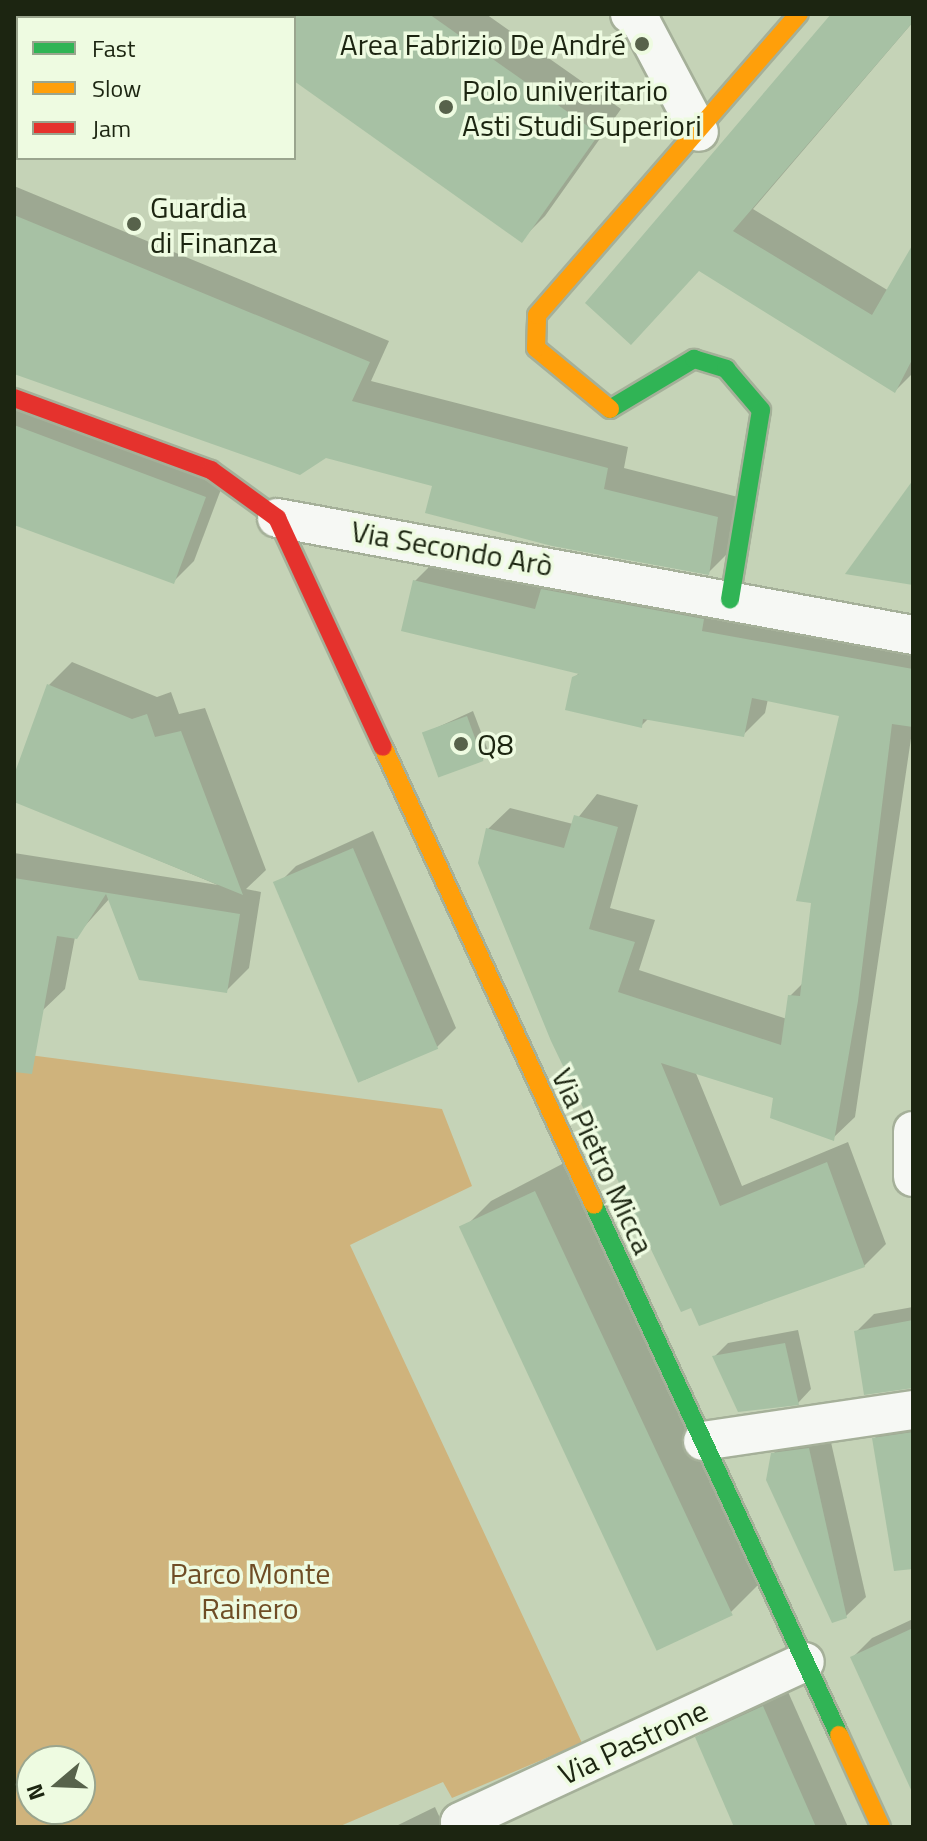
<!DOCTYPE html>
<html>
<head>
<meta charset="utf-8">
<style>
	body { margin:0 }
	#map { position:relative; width:927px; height:1841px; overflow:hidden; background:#c5d3b7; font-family:"Titillium Web",sans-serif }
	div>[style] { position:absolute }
	.green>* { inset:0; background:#cfb37c }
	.shadow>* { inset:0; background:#0003 }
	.building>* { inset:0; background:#a7c1a4; transform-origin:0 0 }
	.roads { filter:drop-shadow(2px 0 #a5b099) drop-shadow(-2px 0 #a5b099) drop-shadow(0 2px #a5b099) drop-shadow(0 -2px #a5b099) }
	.street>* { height:38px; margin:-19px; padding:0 19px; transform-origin:19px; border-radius:19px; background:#f6f8f4 }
	.fast>* { height:18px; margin:-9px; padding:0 9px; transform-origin:9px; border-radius:9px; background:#30b455 }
	.slow>* { height:18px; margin:-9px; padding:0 9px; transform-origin:9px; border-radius:9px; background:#ff9f0a }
	.jam>* { height:18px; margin:-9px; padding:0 9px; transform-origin:9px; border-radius:9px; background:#e5322d }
	.dots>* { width:22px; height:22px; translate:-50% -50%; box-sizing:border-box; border:4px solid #eefbe1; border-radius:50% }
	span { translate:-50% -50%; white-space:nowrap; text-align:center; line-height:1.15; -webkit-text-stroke:7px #eefbe1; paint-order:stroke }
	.poi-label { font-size:30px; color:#1c2511 }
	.right { translate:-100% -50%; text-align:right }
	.left { translate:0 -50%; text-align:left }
	.street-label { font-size:30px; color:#1c2511 }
	.park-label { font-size:30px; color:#6f4d25 }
	.frame { position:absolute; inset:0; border:16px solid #1c2511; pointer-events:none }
	.legend { position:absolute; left:16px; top:16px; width:280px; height:144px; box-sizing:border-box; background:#eefbe1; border:2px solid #9aa58e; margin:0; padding:10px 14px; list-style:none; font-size:24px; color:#1c2511 }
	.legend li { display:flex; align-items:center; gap:16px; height:40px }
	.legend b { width:40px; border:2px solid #9aa58e }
	.north { position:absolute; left:16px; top:1745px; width:80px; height:80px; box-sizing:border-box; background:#eefbe1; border:2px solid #9aa58e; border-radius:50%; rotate:251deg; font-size:22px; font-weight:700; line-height:32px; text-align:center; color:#1c2511 }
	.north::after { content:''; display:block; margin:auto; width:28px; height:36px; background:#57624b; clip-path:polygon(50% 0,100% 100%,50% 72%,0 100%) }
</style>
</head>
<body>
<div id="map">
	<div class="green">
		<i style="clip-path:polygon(evenodd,14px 1053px,442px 1109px,472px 1186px,350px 1245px,582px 1743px,452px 1798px,443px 1782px,338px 1827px,14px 1827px,14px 1053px,32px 1761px,80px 1761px,80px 1809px,32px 1809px,32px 1761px)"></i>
	</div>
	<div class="shadow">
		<i style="clip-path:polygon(202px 14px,486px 14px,621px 109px,545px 216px,521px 240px,294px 79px,294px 18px)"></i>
		<i style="clip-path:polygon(833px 14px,913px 14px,913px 22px,753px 209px,889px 291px,913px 248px,913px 373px,895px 391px,700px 269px)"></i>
		<i style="clip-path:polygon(14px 186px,389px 341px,371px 381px,628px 447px,624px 468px,738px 497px,729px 552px,708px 573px,434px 484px,14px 372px)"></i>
		<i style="clip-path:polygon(14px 387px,226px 476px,194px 561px,173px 582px,14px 523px)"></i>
		<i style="clip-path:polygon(437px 559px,913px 644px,913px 725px,855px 1117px,833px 1138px,775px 1096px,695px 1071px,742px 1186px,848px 1142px,886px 1244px,864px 1266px,700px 1324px,488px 829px,510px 808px,573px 824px,597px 794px,638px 805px,610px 908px,655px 920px,639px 970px,787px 1019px,790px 996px,803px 983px,841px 715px,768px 699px,765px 713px,743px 735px,649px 718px,641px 726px,574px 678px,580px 672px,415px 581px)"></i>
		<i style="clip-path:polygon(72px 662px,157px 697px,171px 692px,179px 714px,205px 708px,266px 870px,246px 889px,261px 892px,249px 968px,226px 991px,110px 898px,75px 937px,65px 989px,42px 1011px,14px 1007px,14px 853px,218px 885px,14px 800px,14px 781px,48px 686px)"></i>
		<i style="clip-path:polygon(473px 711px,489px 753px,482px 760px,425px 733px)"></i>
		<i style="clip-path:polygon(373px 831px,456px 1028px,437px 1047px,364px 1080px,277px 885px,296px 866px)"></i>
		<i style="clip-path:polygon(564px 1163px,758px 1585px,729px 1614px,462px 1230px,491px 1201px)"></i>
		<i style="clip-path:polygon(913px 1307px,913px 1387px,856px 1332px,874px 1314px)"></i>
		<i style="clip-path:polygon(798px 1330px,811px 1389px,798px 1403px,715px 1356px,728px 1343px)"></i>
		<i style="clip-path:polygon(913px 1417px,913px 1576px,874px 1439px,893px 1420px)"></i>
		<i style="clip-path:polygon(828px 1429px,866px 1597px,846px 1616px,773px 1454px,793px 1435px)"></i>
		<i style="clip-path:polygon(913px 1619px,913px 1792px,852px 1658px,872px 1638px)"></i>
		<i style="clip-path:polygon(785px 1685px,848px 1827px,737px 1827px,697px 1738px,719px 1716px)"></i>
		<i style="clip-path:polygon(435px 1807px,444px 1827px,394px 1827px)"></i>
	</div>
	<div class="building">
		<i style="clip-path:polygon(294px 14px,429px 14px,599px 134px,522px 243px,294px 81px)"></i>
		<i style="clip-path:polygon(831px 14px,913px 14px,913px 22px,733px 231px,872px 315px,913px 244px,913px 358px,895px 393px,699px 271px,631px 345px,585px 303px)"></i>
		<i style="clip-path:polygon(14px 215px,370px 362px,352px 401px,608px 468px,604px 489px,718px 517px,709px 575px,552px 546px,425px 513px,432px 486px,326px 458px,300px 475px,14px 374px)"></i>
		<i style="clip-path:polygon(14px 425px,206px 497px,174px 584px,14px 525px)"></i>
		<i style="clip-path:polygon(913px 480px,913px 585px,845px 574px)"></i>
		<i style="clip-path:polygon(413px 580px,535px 609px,541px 589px,704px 619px,702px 631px,913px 669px,913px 727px,892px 724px,858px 1001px,834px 1141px,770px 1118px,773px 1098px,661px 1063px,720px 1206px,827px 1162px,865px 1267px,699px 1326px,691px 1308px,681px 1312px,551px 1041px,478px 863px,486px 828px,564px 848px,574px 815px,618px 827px,589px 929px,635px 942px,618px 992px,781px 1045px,788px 995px,800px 996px,811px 903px,796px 901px,839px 716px,752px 698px,744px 737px,643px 719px,642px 728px,565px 710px,572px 677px,579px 674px,401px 631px)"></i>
		<i style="clip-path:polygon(47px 684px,132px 719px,147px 714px,155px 737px,181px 731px,243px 895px,14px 802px,14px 775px)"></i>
		<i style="left:467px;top:716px;width:48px;height:48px;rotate:70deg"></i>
		<i style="left:353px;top:848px;width:218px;height:87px;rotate:67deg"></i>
		<i style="clip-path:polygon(14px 878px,240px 914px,227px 993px,139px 980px,106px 894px,77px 939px,57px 936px,32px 1074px,14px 1072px)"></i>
		<i style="left:535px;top:1191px;width:468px;height:84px;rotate:65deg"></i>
		<i style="clip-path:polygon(913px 1320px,913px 1388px,864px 1395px,854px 1331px)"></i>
		<i style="clip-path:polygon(785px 1343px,799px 1405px,738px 1412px,712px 1356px)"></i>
		<i style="clip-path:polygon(913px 1432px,913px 1569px,894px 1571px,872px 1438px)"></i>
		<i style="clip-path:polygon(809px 1448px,847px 1618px,832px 1623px,766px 1480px,771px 1453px)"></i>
		<i style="clip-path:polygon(913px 1628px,913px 1794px,850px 1657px)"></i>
		<i style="clip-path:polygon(763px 1706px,816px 1827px,734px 1827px,695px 1737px)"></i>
	</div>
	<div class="roads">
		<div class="street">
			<i style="left:630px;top:14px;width:14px;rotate:36deg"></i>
			<i style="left:641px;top:22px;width:124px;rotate:62.2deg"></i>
			<i style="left:277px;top:518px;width:647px;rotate:10.42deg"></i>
			<i style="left:913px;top:1131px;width:46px;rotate:90deg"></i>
			<i style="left:703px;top:1441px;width:212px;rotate:-8.4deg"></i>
			<i style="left:462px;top:1827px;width:5px;rotate:-112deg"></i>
			<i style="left:460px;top:1822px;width:380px;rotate:-24.9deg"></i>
		</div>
		<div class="fast">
			<i style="left:610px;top:409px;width:98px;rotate:-30.8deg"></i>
			<i style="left:694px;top:359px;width:34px;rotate:17deg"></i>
			<i style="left:726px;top:369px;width:54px;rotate:49.5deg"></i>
			<i style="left:761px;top:410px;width:192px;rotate:99.3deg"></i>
			<i style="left:594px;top:1205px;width:584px;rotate:65.19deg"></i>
		</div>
		<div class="slow">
			<i style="left:610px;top:409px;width:96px;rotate:-140.5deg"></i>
			<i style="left:536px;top:348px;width:33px;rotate:-88deg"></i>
			<i style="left:537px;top:315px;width:399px;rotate:-49deg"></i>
			<i style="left:383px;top:747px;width:504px;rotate:65.26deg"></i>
			<i style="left:839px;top:1735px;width:101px;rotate:65.5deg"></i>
		</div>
		<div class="jam">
			<i style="left:14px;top:398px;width:210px;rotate:20.1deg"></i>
			<i style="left:211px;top:470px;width:82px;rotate:36deg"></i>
			<i style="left:277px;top:518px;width:252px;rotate:65.2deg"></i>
		</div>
	</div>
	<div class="dots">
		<i style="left:642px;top:44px;background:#57624b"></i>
		<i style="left:446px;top:107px;background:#57624b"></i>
		<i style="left:134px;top:224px;background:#57624b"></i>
		<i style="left:461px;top:744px;background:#57624b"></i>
	</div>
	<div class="poi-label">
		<span class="right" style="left:626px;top:44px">Area Fabrizio De André</span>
		<span class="left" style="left:462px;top:107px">Polo univeritario<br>Asti Studi Superiori</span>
		<span class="left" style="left:150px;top:224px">Guardia<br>di Finanza</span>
		<span class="left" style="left:477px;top:744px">Q8</span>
	</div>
	<div class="street-label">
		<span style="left:452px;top:548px;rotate:10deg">Via Secondo Arò</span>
		<span style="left:603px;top:1161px;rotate:65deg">Via Pietro Micca</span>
		<span style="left:633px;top:1742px;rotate:-25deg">Via Pastrone</span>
	</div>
	<div class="park-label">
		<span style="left:250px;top:1590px">Parco Monte<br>Rainero</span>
	</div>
	<div class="frame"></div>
	<ul class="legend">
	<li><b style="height:10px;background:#30b455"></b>Fast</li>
	<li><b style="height:10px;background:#ff9f0a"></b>Slow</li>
	<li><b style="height:10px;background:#e5322d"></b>Jam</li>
	</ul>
	<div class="north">N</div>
</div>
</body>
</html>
